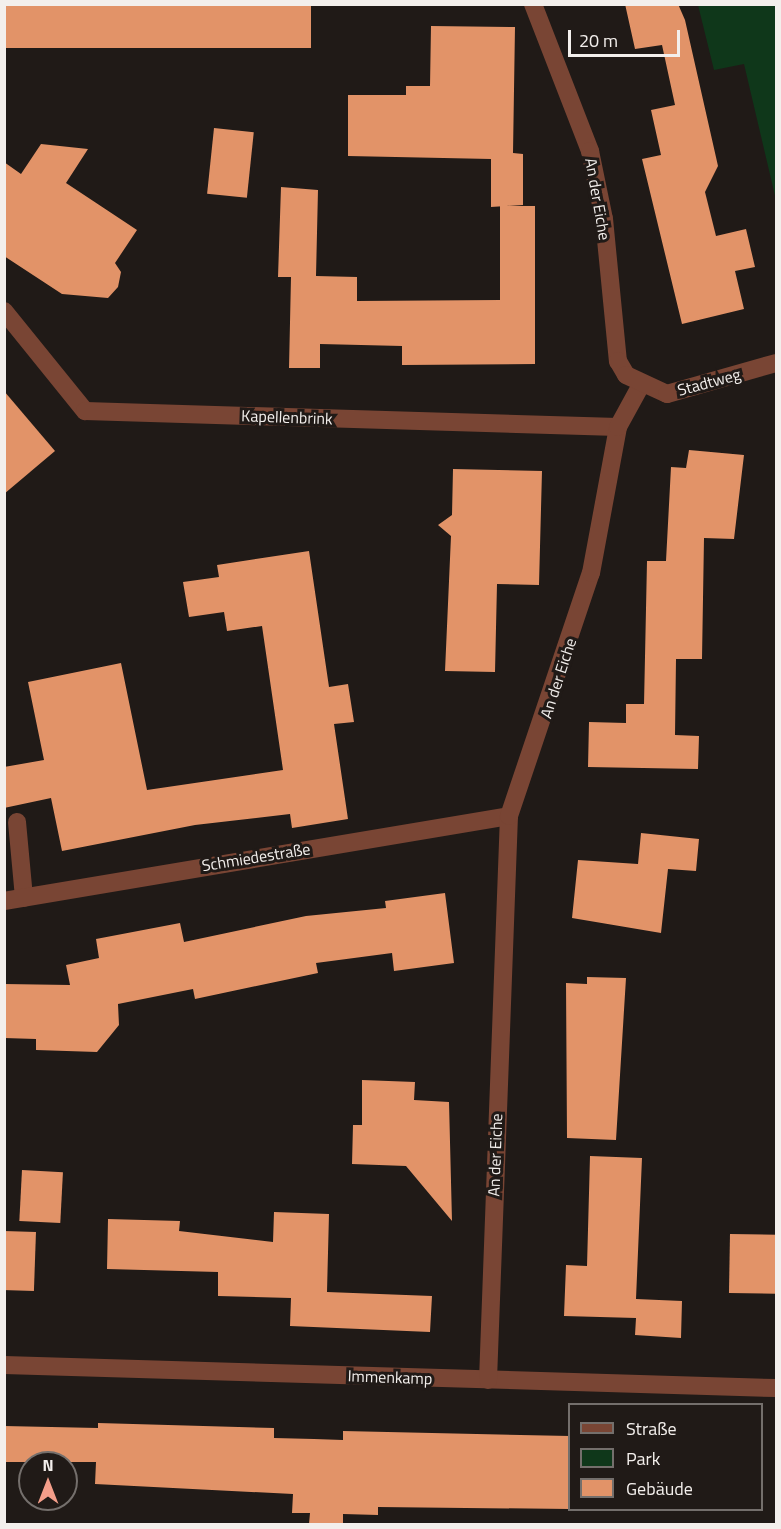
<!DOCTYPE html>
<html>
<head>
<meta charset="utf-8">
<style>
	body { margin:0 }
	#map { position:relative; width:781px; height:1529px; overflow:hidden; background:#201a17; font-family:"Titillium Web",sans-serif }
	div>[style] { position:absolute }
	.green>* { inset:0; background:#0f371a }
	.building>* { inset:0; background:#e29368; transform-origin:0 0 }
	.service>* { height:18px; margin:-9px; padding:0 9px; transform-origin:9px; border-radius:9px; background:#794534 }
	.minor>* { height:18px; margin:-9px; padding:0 9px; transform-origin:9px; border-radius:9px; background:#794534 }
	.tertiary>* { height:18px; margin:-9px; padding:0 9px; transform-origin:9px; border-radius:9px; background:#794534 }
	span { translate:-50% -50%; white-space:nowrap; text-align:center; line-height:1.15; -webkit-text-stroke:6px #201a17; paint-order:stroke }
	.street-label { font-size:16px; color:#f3efec }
	.frame { position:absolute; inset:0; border:6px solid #f3efec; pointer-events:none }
	.legend { position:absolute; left:568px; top:1403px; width:195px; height:108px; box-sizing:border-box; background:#201a17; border:2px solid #746f6c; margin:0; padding:8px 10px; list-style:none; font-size:18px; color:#f3efec }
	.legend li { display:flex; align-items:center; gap:12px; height:30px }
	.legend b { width:30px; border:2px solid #746f6c }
	.north { position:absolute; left:18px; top:1451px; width:60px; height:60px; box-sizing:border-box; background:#201a17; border:2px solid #746f6c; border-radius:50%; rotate:0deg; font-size:16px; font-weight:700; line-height:24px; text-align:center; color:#f3efec }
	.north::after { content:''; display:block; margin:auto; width:21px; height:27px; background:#f49e8a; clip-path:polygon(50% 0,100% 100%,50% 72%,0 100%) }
	.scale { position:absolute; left:568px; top:30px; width:112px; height:27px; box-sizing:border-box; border:3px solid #f3efec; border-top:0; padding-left:8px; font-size:18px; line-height:21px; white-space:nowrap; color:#f3efec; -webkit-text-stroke:4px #201a17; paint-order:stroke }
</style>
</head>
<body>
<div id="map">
	<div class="green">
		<i style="clip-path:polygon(698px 5px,776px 5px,776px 200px,744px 64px,714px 70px)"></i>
	</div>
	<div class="building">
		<i style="left:4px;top:4px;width:307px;height:44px"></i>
		<i style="clip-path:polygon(625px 4px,678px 4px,685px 20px,718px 166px,705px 192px,716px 236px,746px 229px,755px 267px,735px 271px,744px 309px,682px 324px,642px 159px,661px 155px,651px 110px,675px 105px,662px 45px,635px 49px)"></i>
		<i style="clip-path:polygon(431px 26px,515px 27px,513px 153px,523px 154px,523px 205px,491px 207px,491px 159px,348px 156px,348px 95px,406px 95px,406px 86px,430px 86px)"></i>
		<i style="left:214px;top:128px;width:40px;height:66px;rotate:6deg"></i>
		<i style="clip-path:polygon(41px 144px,88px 149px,66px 183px,137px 230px,115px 263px,121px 272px,118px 287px,108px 298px,62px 294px,4px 256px,4px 162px,21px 174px)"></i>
		<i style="clip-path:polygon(281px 187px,318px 190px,316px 276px,357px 277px,357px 301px,500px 300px,500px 206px,535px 206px,535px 364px,402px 365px,402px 346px,320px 344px,320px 368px,289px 368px,291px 277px,278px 277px)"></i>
		<i style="clip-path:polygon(4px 391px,55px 451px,4px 494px)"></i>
		<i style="clip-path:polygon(689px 450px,744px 455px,734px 539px,704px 538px,702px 659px,676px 659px,675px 735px,699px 736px,698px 769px,588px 767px,589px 722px,626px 723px,626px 704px,644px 704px,647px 561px,666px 561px,671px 467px,686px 468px)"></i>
		<i style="clip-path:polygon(453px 469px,542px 471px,539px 585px,497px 584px,495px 672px,445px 671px,451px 536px,438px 525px,452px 515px)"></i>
		<i style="clip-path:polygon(309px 551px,329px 687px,348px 684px,354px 722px,334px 724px,348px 819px,292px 828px,290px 814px,195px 825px,62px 851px,51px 798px,4px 808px,4px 767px,44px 760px,28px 682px,121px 663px,147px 790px,283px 770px,262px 626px,227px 631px,224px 612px,189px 617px,183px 582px,219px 577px,217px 565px)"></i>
		<i style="clip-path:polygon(641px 833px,699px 839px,696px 871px,668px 869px,661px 933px,572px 918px,578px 860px,638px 864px)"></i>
		<i style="clip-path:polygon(445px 893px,454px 963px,394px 971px,392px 953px,316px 963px,318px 973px,195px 999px,193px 989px,118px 1004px,119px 1025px,97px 1052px,36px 1050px,36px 1039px,4px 1038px,4px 984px,70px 985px,66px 965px,99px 958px,96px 939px,180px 923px,184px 942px,306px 916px,386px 908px,385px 901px)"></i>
		<i style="clip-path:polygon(587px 977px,626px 978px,616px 1140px,567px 1138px,566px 983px,587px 984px)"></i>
		<i style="clip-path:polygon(362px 1080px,415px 1082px,414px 1100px,449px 1102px,452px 1221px,406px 1166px,352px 1164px,353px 1125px,362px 1125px)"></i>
		<i style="clip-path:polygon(590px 1156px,642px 1158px,636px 1299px,682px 1301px,681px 1338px,635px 1335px,636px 1318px,564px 1316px,566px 1265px,587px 1266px)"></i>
		<i style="left:22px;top:1170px;width:41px;height:51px;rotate:3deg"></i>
		<i style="clip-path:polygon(274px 1212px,329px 1214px,327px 1292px,432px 1296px,430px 1332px,290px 1326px,291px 1298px,218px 1296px,218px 1272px,107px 1269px,108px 1219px,180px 1221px,179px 1231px,273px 1242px)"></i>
		<i style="left:4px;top:1231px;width:32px;height:59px;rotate:2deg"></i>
		<i style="left:730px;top:1234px;width:47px;height:59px;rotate:1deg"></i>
		<i style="clip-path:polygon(98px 1423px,274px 1428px,274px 1438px,314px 1439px,343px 1440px,343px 1431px,570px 1436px,570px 1509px,378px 1507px,378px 1515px,343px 1514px,343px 1524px,309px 1524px,310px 1513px,292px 1513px,293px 1494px,95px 1484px,96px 1462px,4px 1462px,4px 1426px,98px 1428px)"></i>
	</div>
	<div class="service">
		<i style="left:17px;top:822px;width:76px;rotate:84.7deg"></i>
	</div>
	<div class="minor">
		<i style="left:4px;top:311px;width:129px;rotate:51deg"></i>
		<i style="left:85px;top:411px;width:533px;rotate:1.72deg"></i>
		<i style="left:4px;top:901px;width:512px;rotate:-9.55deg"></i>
		<i style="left:4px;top:1365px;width:772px;rotate:1.71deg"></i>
		<i style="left:488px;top:1380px;width:564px;rotate:-87.87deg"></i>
		<i style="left:509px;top:816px;width:256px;rotate:-71.4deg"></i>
		<i style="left:591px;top:573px;width:148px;rotate:-79.5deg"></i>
		<i style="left:618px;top:427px;width:48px;rotate:-61.3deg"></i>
	</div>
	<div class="tertiary">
		<i style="left:533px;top:4px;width:158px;rotate:68.8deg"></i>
		<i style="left:590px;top:151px;width:69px;rotate:78.4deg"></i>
		<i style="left:604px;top:219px;width:143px;rotate:84.4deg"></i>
		<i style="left:618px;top:361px;width:16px;rotate:60deg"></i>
		<i style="left:626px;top:375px;width:45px;rotate:24.9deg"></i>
		<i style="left:667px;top:394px;width:113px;rotate:-15.9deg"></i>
	</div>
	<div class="street-label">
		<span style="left:598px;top:199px;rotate:80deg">An der Eiche</span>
		<span style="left:709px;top:382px;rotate:-15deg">Stadtweg</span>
		<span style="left:287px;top:417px;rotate:2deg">Kapellenbrink</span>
		<span style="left:558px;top:678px;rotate:-72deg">An der Eiche</span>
		<span style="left:256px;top:857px;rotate:-9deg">Schmiedestraße</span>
		<span style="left:495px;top:1155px;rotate:-88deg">An der Eiche</span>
		<span style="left:390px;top:1377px;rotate:2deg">Immenkamp</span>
	</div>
	<div class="frame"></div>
	<ul class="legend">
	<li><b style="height:8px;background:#794534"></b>Straße</li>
	<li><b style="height:16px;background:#0f371a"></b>Park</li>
	<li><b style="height:16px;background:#e29368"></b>Gebäude</li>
	</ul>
	<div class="north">N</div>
	<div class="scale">20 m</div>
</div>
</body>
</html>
